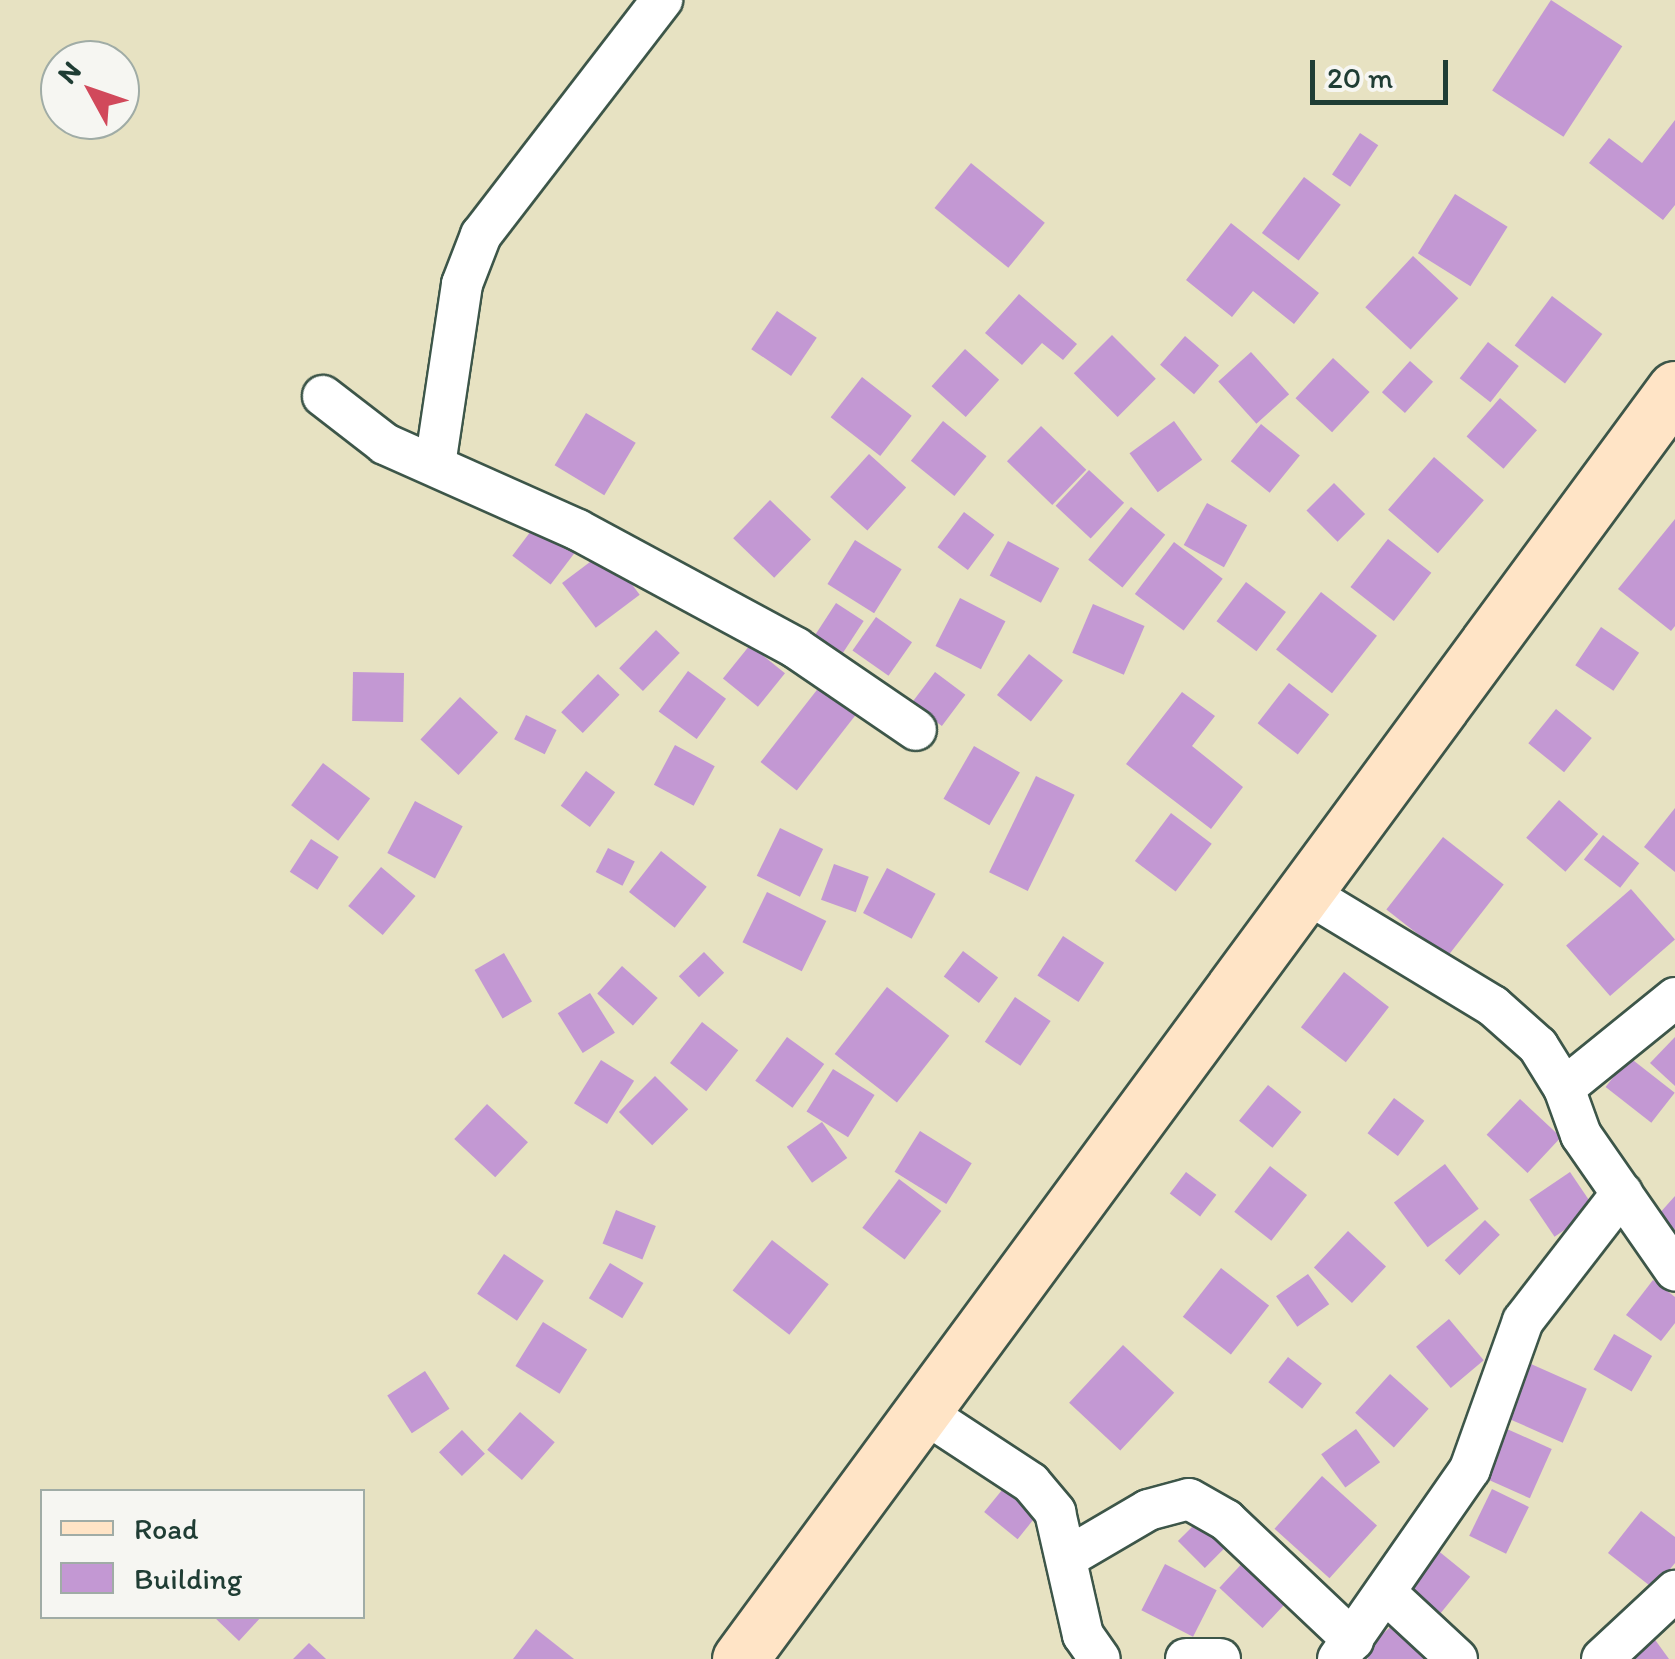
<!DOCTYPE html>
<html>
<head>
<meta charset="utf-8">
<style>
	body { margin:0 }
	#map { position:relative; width:1675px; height:1659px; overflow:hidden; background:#e7e2c2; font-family:Itim,sans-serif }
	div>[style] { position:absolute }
	.building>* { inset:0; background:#c398d3; transform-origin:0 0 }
	.roads { filter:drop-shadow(2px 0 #3d5649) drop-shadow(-2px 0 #3d5649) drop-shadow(0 2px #3d5649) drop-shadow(0 -2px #3d5649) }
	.street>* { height:40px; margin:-20px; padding:0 20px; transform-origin:20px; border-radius:20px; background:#fff }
	.secondary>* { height:55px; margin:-27.5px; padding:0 27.5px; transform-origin:27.5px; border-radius:27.5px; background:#ffe4c6 }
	span { translate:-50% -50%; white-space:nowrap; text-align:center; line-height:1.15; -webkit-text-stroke:9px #f6f6f2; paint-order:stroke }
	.legend { position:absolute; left:40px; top:1489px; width:325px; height:130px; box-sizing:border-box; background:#f6f6f2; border:2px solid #a0aca6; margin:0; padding:12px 18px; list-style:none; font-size:30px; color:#1f3d34 }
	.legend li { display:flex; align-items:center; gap:20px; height:50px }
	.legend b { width:50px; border:2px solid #a0aca6 }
	.north { position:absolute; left:40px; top:40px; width:100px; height:100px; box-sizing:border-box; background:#f6f6f2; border:2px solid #a0aca6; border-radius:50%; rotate:310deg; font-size:28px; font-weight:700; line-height:40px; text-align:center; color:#1f3d34 }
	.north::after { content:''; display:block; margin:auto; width:35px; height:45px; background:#d1495b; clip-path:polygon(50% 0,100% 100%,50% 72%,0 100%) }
	.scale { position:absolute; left:1310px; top:60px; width:138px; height:45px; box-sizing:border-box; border:5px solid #1f3d34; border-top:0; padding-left:12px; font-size:30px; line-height:35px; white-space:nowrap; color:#1f3d34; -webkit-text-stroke:8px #f6f6f2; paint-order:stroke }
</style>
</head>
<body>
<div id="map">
	<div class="building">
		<i style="left:1551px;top:0;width:85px;height:108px;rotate:33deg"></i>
		<i style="clip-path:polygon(1675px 120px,1675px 205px,1663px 220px,1589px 163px,1609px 138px,1642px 163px)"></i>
		<i style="left:1360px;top:133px;width:22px;height:50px;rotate:34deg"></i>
		<i style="left:971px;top:163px;width:95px;height:58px;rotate:39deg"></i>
		<i style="left:1304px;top:177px;width:46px;height:70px;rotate:37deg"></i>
		<i style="left:1455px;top:194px;width:62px;height:70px;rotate:32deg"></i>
		<i style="clip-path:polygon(1231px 223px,1319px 293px,1294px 324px,1253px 291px,1232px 317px,1186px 280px)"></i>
		<i style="left:1413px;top:256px;width:62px;height:70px;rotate:43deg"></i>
		<i style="clip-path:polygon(1019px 294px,1077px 344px,1063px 360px,1042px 343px,1022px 365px,985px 333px)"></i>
		<i style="left:1552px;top:296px;width:63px;height:62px;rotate:37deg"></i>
		<i style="left:777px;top:311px;width:48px;height:46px;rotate:34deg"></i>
		<i style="left:1112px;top:335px;width:62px;height:54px;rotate:45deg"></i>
		<i style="left:1185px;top:336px;width:45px;height:38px;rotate:41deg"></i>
		<i style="left:1488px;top:342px;width:39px;height:46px;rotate:38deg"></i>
		<i style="left:965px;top:349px;width:46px;height:50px;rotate:42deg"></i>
		<i style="left:1251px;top:352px;width:57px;height:44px;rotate:48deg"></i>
		<i style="left:1333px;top:358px;width:50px;height:55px;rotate:43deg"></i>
		<i style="left:1410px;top:361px;width:31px;height:42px;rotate:42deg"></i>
		<i style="left:862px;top:377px;width:63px;height:51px;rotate:38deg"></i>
		<i style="left:1500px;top:398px;width:49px;height:51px;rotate:41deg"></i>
		<i style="left:586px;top:413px;width:58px;height:61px;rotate:31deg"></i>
		<i style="left:943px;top:421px;width:56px;height:51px;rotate:39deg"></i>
		<i style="left:1174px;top:421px;width:48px;height:55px;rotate:54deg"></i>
		<i style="left:1261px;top:424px;width:50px;height:48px;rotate:39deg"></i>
		<i style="left:1041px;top:426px;width:63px;height:49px;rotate:44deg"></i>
		<i style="left:869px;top:454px;width:50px;height:58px;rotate:42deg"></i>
		<i style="left:1434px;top:457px;width:66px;height:70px;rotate:41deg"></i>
		<i style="left:1089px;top:470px;width:48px;height:49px;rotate:43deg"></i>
		<i style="left:1334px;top:483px;width:44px;height:39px;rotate:45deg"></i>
		<i style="left:770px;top:500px;width:57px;height:53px;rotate:44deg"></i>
		<i style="left:1207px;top:503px;width:46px;height:48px;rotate:29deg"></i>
		<i style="left:1131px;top:507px;width:44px;height:68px;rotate:39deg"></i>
		<i style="left:964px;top:512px;width:38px;height:44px;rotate:37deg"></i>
		<i style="left:540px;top:519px;width:48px;height:46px;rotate:37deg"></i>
		<i style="clip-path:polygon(1675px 519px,1675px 626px,1671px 631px,1618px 589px)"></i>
		<i style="left:1388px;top:539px;width:55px;height:61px;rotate:38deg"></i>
		<i style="left:855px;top:540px;width:55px;height:52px;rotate:32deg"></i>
		<i style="left:1008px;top:541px;width:58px;height:39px;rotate:28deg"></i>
		<i style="left:1174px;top:542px;width:61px;height:65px;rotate:37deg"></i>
		<i style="left:606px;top:550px;width:56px;height:55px;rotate:53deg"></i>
		<i style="left:1246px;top:582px;width:50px;height:49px;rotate:37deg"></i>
		<i style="left:1321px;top:592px;width:71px;height:73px;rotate:38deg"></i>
		<i style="left:960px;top:598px;width:51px;height:54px;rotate:27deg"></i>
		<i style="left:836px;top:603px;width:33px;height:38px;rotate:33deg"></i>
		<i style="left:1093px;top:604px;width:56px;height:53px;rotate:23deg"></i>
		<i style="left:876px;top:617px;width:44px;height:41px;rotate:35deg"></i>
		<i style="left:1601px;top:627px;width:46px;height:46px;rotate:34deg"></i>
		<i style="left:656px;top:630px;width:33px;height:53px;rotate:44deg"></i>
		<i style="left:750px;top:645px;width:45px;height:43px;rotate:39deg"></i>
		<i style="left:1029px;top:654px;width:43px;height:52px;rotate:38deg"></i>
		<i style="left:688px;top:671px;width:47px;height:50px;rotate:36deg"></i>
		<i style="left:353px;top:672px;width:51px;height:49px;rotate:1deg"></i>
		<i style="left:935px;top:672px;width:38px;height:39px;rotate:37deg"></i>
		<i style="left:598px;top:674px;width:30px;height:53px;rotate:44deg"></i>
		<i style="left:827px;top:677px;width:46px;height:108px;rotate:38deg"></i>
		<i style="left:1289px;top:683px;width:51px;height:51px;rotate:38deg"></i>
		<i style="clip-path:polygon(1182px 692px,1215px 716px,1192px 746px,1243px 787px,1211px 829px,1126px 764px)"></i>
		<i style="left:460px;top:697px;width:52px;height:58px;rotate:43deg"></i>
		<i style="left:1556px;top:709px;width:46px;height:44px;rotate:39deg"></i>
		<i style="left:526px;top:715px;width:34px;height:27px;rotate:26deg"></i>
		<i style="left:675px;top:745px;width:45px;height:45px;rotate:28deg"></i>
		<i style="left:974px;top:746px;width:53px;height:61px;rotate:30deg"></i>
		<i style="left:323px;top:763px;width:59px;height:53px;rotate:37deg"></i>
		<i style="left:586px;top:771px;width:36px;height:43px;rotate:36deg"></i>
		<i style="left:1036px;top:776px;width:43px;height:107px;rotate:26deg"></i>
		<i style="left:1559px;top:800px;width:52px;height:50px;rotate:41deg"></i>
		<i style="left:415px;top:801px;width:54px;height:59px;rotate:28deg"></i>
		<i style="clip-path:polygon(1675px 808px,1675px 872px,1644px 847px)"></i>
		<i style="left:1171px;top:813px;width:51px;height:60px;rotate:37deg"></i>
		<i style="left:780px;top:828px;width:48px;height:53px;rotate:26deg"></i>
		<i style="left:1603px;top:835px;width:46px;height:31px;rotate:38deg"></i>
		<i style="left:1443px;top:837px;width:77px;height:92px;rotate:38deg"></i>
		<i style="left:311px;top:839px;width:33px;height:39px;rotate:33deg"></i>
		<i style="left:608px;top:848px;width:30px;height:27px;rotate:27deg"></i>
		<i style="left:661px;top:851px;width:58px;height:52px;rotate:38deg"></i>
		<i style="left:834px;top:864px;width:37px;height:38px;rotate:20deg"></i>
		<i style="left:381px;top:867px;width:45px;height:51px;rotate:40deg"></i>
		<i style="left:887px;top:868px;width:55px;height:51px;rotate:28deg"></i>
		<i style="left:1631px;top:889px;width:67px;height:86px;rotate:49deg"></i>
		<i style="left:767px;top:892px;width:66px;height:56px;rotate:26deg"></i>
		<i style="left:1063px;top:936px;width:49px;height:47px;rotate:33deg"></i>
		<i style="left:963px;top:951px;width:44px;height:32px;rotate:37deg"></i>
		<i style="left:704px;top:952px;width:29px;height:35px;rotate:46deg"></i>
		<i style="left:504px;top:953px;width:56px;height:34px;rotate:60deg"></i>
		<i style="left:622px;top:966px;width:48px;height:37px;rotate:42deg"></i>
		<i style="left:1344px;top:972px;width:57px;height:70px;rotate:38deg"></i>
		<i style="left:887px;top:987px;width:79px;height:85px;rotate:38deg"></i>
		<i style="left:590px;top:993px;width:47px;height:38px;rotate:58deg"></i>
		<i style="left:1015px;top:997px;width:43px;height:54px;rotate:34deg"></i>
		<i style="left:702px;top:1022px;width:46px;height:52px;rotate:38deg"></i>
		<i style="left:787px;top:1037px;width:46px;height:54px;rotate:36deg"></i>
		<i style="clip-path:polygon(1675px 1037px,1675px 1086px,1650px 1063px)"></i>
		<i style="left:1629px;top:1057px;width:58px;height:38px;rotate:38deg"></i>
		<i style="left:601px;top:1060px;width:39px;height:51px;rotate:32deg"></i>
		<i style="left:833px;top:1069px;width:49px;height:50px;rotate:32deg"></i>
		<i style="left:655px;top:1076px;width:47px;height:51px;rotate:45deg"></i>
		<i style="left:1268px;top:1085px;width:43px;height:46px;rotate:39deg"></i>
		<i style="left:1394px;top:1098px;width:38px;height:44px;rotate:37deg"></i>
		<i style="left:1520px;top:1099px;width:56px;height:49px;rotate:43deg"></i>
		<i style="left:487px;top:1104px;width:56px;height:48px;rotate:43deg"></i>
		<i style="left:822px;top:1122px;width:44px;height:43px;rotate:55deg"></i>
		<i style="left:920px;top:1131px;width:61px;height:48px;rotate:32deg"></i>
		<i style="left:1445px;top:1164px;width:56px;height:64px;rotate:53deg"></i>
		<i style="left:1270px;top:1166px;width:47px;height:58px;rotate:38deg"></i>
		<i style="left:1186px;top:1172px;width:38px;height:27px;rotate:37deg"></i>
		<i style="left:1570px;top:1172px;width:45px;height:49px;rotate:56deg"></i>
		<i style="left:899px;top:1179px;width:53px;height:61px;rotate:37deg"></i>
		<i style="clip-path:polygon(1675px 1196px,1675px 1230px,1658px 1215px)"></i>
		<i style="left:616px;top:1210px;width:43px;height:36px;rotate:22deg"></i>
		<i style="left:1485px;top:1220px;width:21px;height:57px;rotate:45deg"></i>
		<i style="left:1348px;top:1231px;width:52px;height:50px;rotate:43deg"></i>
		<i style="left:772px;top:1240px;width:72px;height:64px;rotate:38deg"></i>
		<i style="left:504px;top:1254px;width:48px;height:48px;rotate:34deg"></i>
		<i style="left:610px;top:1263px;width:39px;height:41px;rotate:31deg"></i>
		<i style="left:1221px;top:1268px;width:61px;height:62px;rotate:38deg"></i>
		<i style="left:1308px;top:1274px;width:37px;height:39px;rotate:55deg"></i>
		<i style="clip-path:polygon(1653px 1280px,1675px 1297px,1675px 1323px,1661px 1341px,1626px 1315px)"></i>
		<i style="left:1449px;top:1319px;width:54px;height:43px;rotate:50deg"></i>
		<i style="left:543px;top:1322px;width:52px;height:52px;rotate:32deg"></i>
		<i style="left:1614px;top:1334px;width:44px;height:41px;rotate:30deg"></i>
		<i style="left:1123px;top:1345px;width:70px;height:79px;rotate:43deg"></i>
		<i style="left:1288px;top:1357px;width:43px;height:32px;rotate:38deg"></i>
		<i style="left:1531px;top:1364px;width:61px;height:59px;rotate:24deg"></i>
		<i style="left:425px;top:1371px;width:45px;height:45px;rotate:57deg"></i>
		<i style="left:1390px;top:1374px;width:52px;height:52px;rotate:42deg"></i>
		<i style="left:520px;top:1412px;width:46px;height:50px;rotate:41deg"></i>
		<i style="left:1356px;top:1429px;width:41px;height:43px;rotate:54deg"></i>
		<i style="left:1507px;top:1429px;width:49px;height:54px;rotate:24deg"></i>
		<i style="left:462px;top:1430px;width:33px;height:32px;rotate:46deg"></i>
		<i style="left:1015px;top:1474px;width:43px;height:49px;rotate:39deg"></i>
		<i style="left:1322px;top:1476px;width:74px;height:71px;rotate:42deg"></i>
		<i style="left:1492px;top:1489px;width:41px;height:52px;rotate:26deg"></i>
		<i style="clip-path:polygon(1641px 1511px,1675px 1537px,1675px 1563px,1654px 1589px,1608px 1553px)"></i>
		<i style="left:1202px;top:1517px;width:38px;height:34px;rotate:45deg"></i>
		<i style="left:1263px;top:1541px;width:59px;height:64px;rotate:43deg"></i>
		<i style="left:1436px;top:1549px;width:44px;height:50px;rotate:39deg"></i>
		<i style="left:1165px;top:1564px;width:58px;height:52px;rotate:27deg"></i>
		<i style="clip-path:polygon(213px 1616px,262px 1616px,239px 1641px)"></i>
		<i style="clip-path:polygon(1403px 1616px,1441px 1659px,1368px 1659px,1362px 1652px)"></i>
		<i style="clip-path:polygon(1640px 1619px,1669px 1659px,1593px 1659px)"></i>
		<i style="clip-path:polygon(536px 1629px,574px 1659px,513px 1659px)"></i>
		<i style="clip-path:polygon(309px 1643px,326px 1659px,293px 1659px)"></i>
	</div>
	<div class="roads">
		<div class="street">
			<i style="left:323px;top:396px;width:78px;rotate:37.7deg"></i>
			<i style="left:385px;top:444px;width:211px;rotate:24deg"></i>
			<i style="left:578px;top:530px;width:248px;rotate:28.4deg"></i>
			<i style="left:796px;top:648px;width:145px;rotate:34.3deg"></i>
			<i style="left:435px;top:465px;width:183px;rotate:-81.5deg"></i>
			<i style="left:462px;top:284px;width:53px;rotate:-68.8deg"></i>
			<i style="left:481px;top:235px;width:297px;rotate:-52.4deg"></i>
			<i style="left:1308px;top:894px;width:216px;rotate:31.2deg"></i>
			<i style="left:1493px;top:1006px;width:60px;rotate:41.6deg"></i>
			<i style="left:1538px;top:1046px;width:49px;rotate:58.2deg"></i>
			<i style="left:1564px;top:1088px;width:143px;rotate:-39deg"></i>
			<i style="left:1564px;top:1088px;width:50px;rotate:70.1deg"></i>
			<i style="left:1581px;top:1135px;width:165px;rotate:55.2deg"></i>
			<i style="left:923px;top:1412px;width:129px;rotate:33.3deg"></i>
			<i style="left:1031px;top:1483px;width:38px;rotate:50deg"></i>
			<i style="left:1055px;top:1512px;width:126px;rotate:77.2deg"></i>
			<i style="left:1083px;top:1635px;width:29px;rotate:55deg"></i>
			<i style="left:1068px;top:1557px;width:93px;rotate:-30.4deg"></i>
			<i style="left:1148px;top:1510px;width:42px;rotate:-15deg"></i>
			<i style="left:1189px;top:1499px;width:43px;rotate:29.6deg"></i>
			<i style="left:1226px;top:1520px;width:175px;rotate:43.4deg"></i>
			<i style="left:1388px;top:1595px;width:94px;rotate:42.8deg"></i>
			<i style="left:1186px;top:1659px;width:34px"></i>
			<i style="left:1338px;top:1659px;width:231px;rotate:-55.2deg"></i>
			<i style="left:1470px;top:1469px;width:157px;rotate:-70.3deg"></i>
			<i style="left:1523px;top:1321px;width:162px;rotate:-52.3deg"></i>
			<i style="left:1602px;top:1659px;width:100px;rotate:-43deg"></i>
		</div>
		<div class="secondary">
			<i style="left:740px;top:1659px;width:1577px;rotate:-53.64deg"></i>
		</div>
	</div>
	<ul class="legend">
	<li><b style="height:12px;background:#ffe4c6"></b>Road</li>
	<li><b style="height:28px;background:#c398d3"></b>Building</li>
	</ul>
	<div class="north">N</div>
	<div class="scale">20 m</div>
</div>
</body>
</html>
